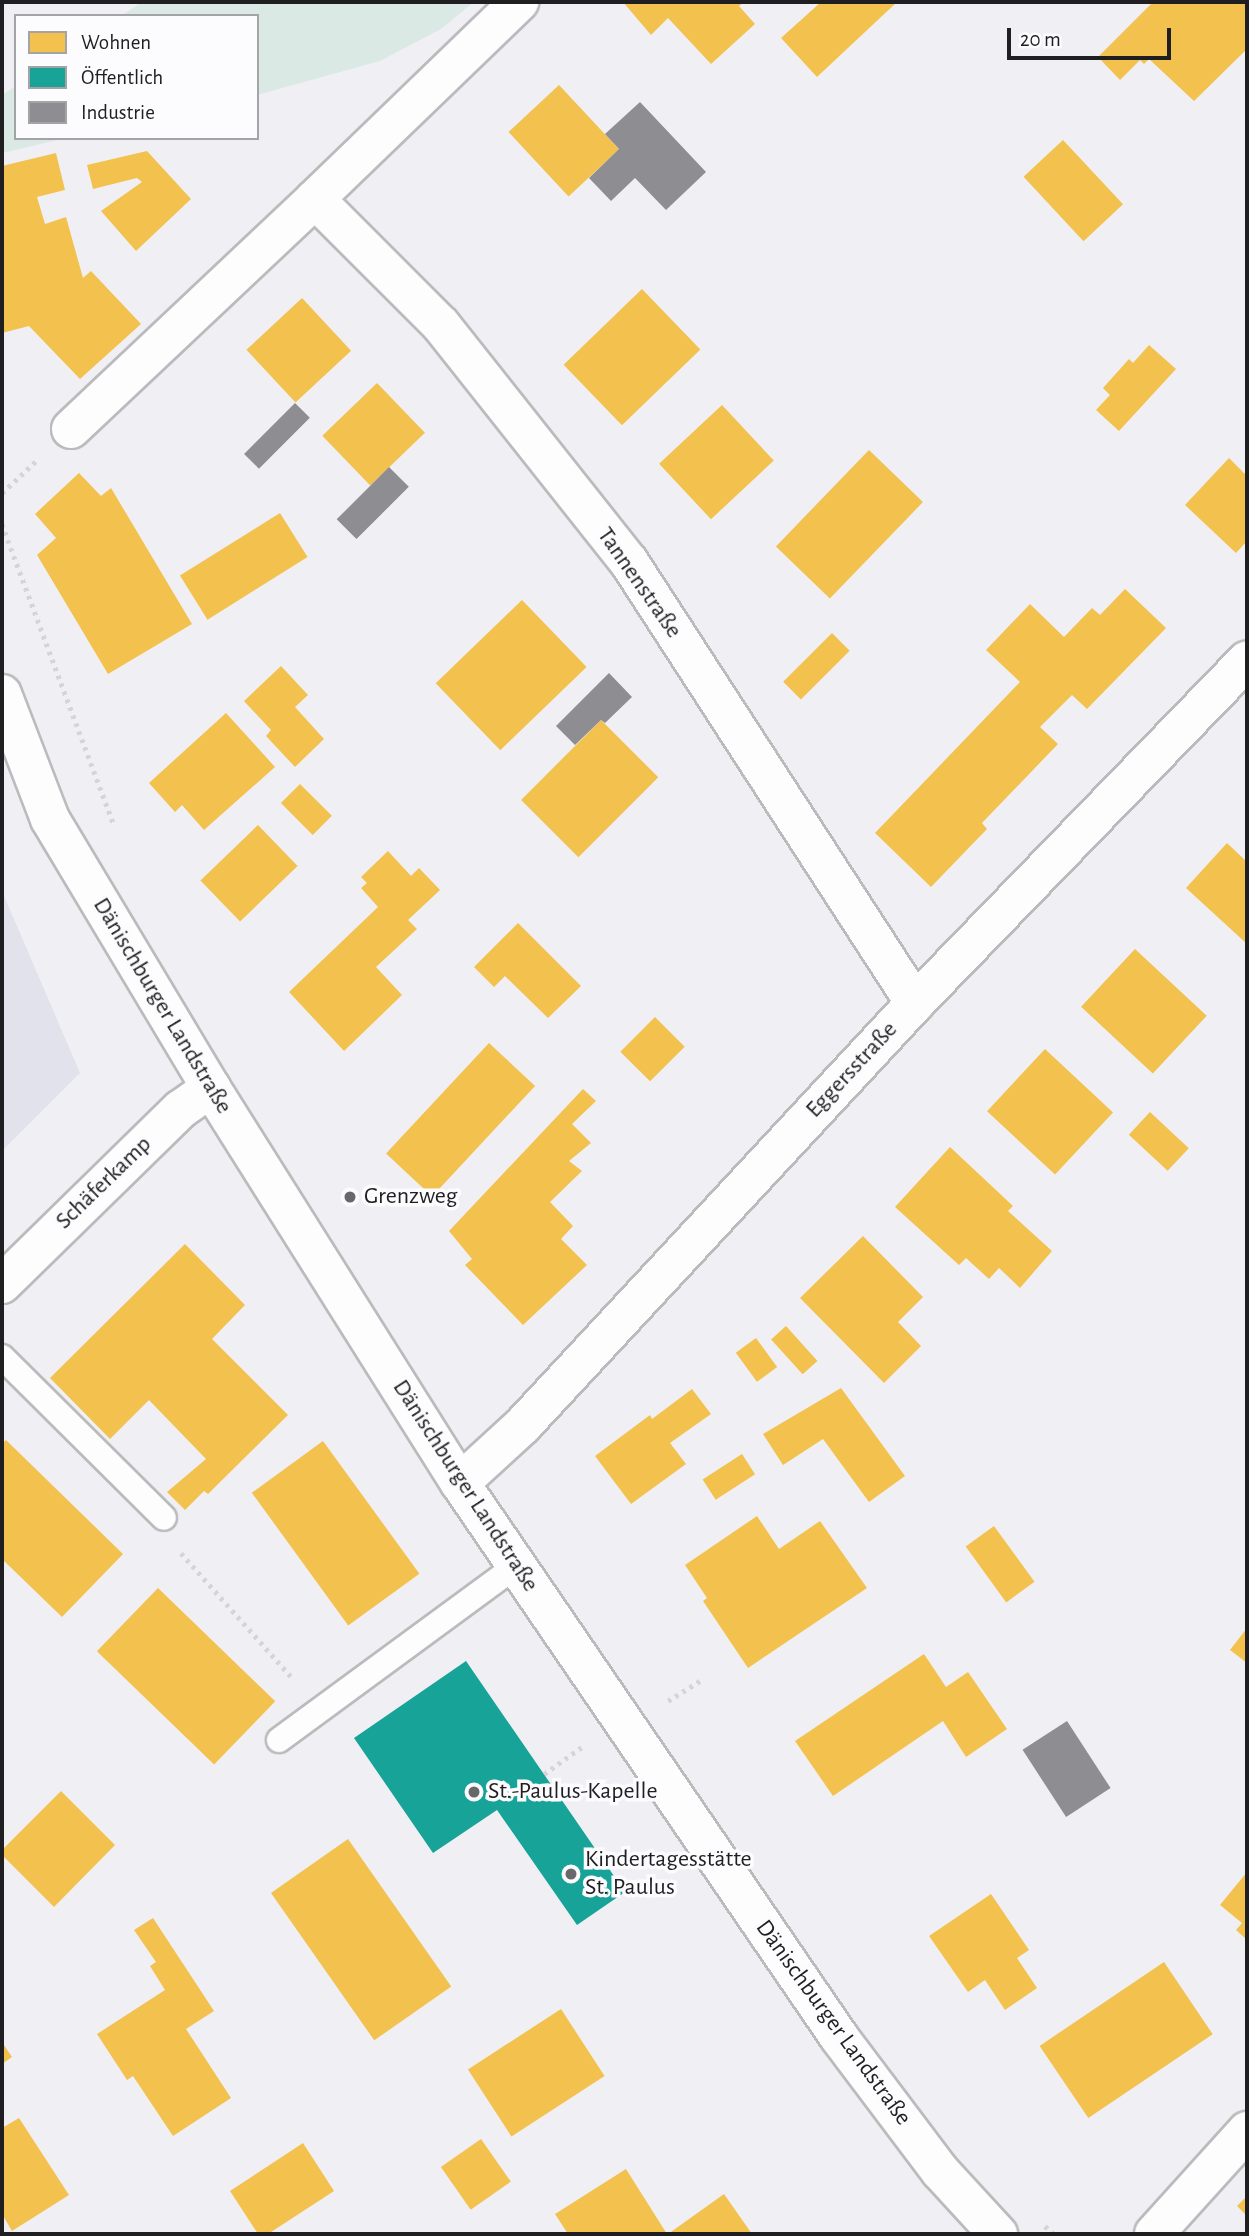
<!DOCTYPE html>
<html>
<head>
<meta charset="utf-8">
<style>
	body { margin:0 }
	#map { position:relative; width:1249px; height:2236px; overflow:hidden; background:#f0f0f4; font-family:"Alegreya Sans",sans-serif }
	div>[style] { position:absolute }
	.built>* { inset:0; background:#e2e2ed }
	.green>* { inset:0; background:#dae9e4 }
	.homes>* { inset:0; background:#f2c14e; transform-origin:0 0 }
	.public>* { inset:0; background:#17a398 }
	.industry>* { inset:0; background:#8d8d92; transform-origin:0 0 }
	.path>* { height:4.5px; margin-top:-2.25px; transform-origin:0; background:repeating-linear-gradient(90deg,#d5d5d6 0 3.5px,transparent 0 8.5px) }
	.roads { filter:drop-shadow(2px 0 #bbbbbe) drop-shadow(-2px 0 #bbbbbe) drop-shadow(0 2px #bbbbbe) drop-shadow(0 -2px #bbbbbe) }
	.service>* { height:24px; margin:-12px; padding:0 12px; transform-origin:12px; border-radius:12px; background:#fdfdfd }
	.minor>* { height:38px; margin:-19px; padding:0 19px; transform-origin:19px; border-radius:19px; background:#fdfdfd }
	.tertiary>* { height:38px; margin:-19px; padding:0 19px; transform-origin:19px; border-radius:19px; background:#fdfdfd }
	.dots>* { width:19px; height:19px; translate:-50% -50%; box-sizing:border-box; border:4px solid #fcfcfe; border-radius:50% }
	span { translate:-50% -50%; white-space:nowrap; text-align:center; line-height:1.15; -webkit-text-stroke:7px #fcfcfe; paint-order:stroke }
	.street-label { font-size:24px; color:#1f1f22 }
	.poi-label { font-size:24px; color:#1f1f22 }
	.left { translate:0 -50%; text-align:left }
	.frame { position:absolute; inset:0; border:4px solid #1f1f22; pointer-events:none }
	.legend { position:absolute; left:14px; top:14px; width:245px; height:126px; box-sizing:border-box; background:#fcfcfe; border:2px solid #a4a4a6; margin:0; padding:9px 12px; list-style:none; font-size:21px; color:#1f1f22 }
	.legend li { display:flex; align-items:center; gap:14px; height:35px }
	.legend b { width:35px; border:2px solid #a4a4a6 }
	.scale { position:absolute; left:1007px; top:28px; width:164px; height:32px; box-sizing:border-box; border:4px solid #1f1f22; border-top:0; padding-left:9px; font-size:21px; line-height:24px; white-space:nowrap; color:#1f1f22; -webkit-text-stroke:5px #fcfcfe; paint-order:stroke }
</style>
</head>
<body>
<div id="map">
	<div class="built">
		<i style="clip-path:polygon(2px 891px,80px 1073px,2px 1151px)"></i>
	</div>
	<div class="green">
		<i style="clip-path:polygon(142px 2px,474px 2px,441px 29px,380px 61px,257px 95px,257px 16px,121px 16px)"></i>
		<i style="clip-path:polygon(16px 86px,16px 138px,66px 138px,2px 153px,2px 95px)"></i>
	</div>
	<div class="homes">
		<i style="clip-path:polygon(623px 2px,744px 2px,739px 6px,755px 24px,711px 64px,668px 18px,651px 35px)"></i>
		<i style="clip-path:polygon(821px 2px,897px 2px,817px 77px,781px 38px)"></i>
		<i style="clip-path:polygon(1153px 2px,1247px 2px,1247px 49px,1194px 101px,1149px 59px,1144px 64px,1140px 60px,1120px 80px,1098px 57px)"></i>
		<i style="left:559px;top:85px;width:88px;height:69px;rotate:47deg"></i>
		<i style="left:1063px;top:140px;width:88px;height:54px;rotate:47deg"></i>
		<i style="clip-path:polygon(147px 151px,191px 199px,136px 251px,101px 211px,142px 182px,137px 178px,93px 189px,87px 165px)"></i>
		<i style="clip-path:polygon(56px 153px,65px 190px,37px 197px,45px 224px,66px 217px,83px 278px,91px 271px,141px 324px,80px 379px,29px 326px,2px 333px,2px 166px)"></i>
		<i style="left:642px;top:289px;width:84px;height:109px;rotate:46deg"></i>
		<i style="left:302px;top:298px;width:72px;height:76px;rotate:47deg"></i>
		<i style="clip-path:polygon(1149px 345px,1176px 369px,1119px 431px,1096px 410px,1110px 395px,1103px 388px,1129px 359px,1133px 363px)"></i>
		<i style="left:377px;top:383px;width:69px;height:76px;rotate:46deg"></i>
		<i style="left:722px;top:405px;width:76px;height:86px;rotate:47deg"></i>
		<i style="left:869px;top:450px;width:75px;height:134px;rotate:44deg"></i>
		<i style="clip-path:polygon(1229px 458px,1247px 476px,1247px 541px,1236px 553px,1185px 505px)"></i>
		<i style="clip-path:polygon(79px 473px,101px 496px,111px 488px,192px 624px,108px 674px,37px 555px,56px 538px,35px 514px)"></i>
		<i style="left:280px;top:513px;width:52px;height:118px;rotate:58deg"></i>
		<i style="clip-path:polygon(1125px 589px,1166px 628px,1087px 709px,1072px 695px,1040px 727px,1058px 744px,982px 823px,987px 829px,931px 887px,875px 833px,1020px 682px,986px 650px,1030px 604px,1064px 637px,1092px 608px,1100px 615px)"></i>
		<i style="left:522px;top:600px;width:93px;height:120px;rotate:46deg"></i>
		<i style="left:832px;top:633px;width:25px;height:69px;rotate:45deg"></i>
		<i style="clip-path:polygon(281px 666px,308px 695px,295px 707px,324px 739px,295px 767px,266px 736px,271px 730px,244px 701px)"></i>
		<i style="clip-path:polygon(226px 713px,275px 767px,204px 830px,182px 805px,175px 812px,149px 783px)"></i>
		<i style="left:601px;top:720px;width:81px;height:113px;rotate:45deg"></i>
		<i style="left:300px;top:784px;width:45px;height:27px;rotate:45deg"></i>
		<i style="left:258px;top:825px;width:57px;height:80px;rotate:46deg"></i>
		<i style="clip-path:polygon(1227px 843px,1247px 862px,1247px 944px,1186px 888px)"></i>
		<i style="clip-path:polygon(388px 851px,411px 876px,419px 868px,440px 890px,408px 920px,417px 929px,376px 967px,402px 995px,344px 1051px,289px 992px,378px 907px,361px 888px,367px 883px,361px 877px)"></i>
		<i style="clip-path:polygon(518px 923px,581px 986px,548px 1018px,505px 976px,494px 987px,474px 967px)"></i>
		<i style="left:1135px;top:949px;width:98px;height:79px;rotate:43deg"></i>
		<i style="left:655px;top:1017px;width:42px;height:49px;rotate:45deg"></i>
		<i style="left:489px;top:1043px;width:63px;height:151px;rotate:43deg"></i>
		<i style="left:1045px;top:1049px;width:93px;height:85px;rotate:43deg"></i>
		<i style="clip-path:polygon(583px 1089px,596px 1101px,572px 1124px,591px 1143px,569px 1161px,582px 1171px,550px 1202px,573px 1226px,561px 1239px,587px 1265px,523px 1325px,465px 1265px,472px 1259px,449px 1231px)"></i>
		<i style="left:1150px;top:1112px;width:53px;height:31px;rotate:43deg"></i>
		<i style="clip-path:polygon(950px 1147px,1013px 1206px,1008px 1211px,1052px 1251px,1020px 1288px,999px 1268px,989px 1279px,966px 1258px,959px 1265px,895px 1207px)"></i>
		<i style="clip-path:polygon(863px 1236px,923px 1297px,898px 1322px,921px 1346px,884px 1383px,800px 1298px)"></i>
		<i style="clip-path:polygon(185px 1244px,245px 1305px,212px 1339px,288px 1415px,208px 1494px,204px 1491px,185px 1510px,167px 1492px,206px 1459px,149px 1400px,110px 1439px,50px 1378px)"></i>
		<i style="left:786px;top:1326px;width:47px;height:20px;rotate:48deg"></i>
		<i style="left:756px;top:1338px;width:36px;height:25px;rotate:54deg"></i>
		<i style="clip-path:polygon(841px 1388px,905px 1476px,869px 1502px,823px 1439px,783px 1465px,763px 1434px)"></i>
		<i style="clip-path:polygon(692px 1389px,711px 1414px,670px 1443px,686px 1464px,631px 1504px,595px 1456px,650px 1415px,652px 1419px)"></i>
		<i style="clip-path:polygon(6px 1440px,123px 1554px,62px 1617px,2px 1559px,2px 1444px)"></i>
		<i style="left:323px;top:1441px;width:164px;height:88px;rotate:54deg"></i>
		<i style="left:742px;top:1454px;width:24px;height:47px;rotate:57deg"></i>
		<i style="clip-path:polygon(757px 1516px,779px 1549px,820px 1521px,867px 1588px,748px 1668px,703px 1601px,707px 1598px,685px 1565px)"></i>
		<i style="left:994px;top:1526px;width:69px;height:35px;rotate:54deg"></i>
		<i style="left:158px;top:1588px;width:163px;height:88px;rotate:44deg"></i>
		<i style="clip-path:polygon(1247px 1628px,1247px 1663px,1230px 1650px)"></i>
		<i style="clip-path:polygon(924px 1654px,946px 1687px,968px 1672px,1007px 1729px,966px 1757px,943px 1721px,833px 1796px,795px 1741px)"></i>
		<i style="clip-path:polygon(61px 1791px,115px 1845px,54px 1907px,2px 1855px,2px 1850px)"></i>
		<i style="left:348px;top:1839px;width:180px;height:94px;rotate:55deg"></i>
		<i style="clip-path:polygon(1247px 1872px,1247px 1940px,1236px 1930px,1242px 1923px,1220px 1905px)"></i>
		<i style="clip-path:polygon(991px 1894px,1029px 1950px,1017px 1958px,1037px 1988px,1005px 2010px,985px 1980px,968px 1992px,929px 1936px)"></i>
		<i style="clip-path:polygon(153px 1918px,214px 2011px,186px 2029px,231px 2098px,173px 2136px,133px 2076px,127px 2080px,97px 2034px,165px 1990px,150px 1966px,156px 1962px,134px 1930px)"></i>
		<i style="left:1164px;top:1962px;width:87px;height:150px;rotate:56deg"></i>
		<i style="left:561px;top:2009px;width:80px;height:111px;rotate:57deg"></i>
		<i style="clip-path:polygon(2px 2042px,12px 2057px,2px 2064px)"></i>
		<i style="clip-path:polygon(19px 2118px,69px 2195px,12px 2231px,2px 2214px,2px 2128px)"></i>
		<i style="left:481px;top:2139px;width:52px;height:49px;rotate:55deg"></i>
		<i style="clip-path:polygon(303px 2143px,334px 2191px,268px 2234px,258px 2234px,230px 2191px)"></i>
		<i style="clip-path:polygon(626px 2169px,667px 2234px,568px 2234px,555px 2214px)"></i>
		<i style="clip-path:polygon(724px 2194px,752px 2234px,668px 2234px)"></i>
		<i style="clip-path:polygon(1247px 2196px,1247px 2216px,1237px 2206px)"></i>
	</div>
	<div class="public">
		<i style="clip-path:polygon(466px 1661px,625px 1892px,577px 1925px,497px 1810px,433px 1853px,354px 1738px)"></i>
	</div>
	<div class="industry">
		<i style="clip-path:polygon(640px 102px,706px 172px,666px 210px,635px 178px,611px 201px,589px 178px,619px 149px,605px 134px)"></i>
		<i style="left:295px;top:403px;width:21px;height:72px;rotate:45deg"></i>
		<i style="left:389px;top:467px;width:28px;height:74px;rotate:45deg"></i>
		<i style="clip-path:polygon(609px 673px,632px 697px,605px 723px,601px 720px,575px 745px,556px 726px)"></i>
		<i style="left:1067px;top:1721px;width:80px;height:53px;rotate:57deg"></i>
	</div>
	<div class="path">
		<i style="left:2px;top:493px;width:48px;rotate:-43.3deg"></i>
		<i style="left:2px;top:524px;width:321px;rotate:69.6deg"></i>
		<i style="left:181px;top:1553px;width:170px;rotate:48.3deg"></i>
		<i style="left:668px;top:1701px;width:41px;rotate:-32.2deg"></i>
		<i style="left:544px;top:1774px;width:48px;rotate:-35.7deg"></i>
		<i style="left:1045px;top:2226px;width:12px;rotate:42deg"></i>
	</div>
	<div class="roads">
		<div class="service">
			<i style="left:2px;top:1357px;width:228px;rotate:44.8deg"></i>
			<i style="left:279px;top:1740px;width:294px;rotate:-36.3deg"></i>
		</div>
		<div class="minor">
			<i style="left:315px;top:199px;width:178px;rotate:45deg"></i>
			<i style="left:441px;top:325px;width:303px;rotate:51.6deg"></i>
			<i style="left:629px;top:562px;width:526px;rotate:57.04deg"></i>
			<i style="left:71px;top:429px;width:335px;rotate:-43.3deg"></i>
			<i style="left:315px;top:199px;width:284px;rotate:-44deg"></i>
			<i style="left:2px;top:1284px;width:250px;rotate:-44.4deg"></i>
			<i style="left:181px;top:1109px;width:37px;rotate:-35deg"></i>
			<i style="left:460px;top:1483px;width:86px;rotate:-42.6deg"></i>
			<i style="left:523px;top:1425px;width:576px;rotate:-47.11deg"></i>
			<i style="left:915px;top:1003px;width:477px;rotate:-45.9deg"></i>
			<i style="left:1154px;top:2234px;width:139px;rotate:-47.9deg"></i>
		</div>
		<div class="tertiary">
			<i style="left:2px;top:694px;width:134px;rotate:69deg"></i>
			<i style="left:50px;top:819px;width:313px;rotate:59.1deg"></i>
			<i style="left:211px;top:1088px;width:467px;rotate:57.8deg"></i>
			<i style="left:460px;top:1483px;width:671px;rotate:55.62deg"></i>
			<i style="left:839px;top:2037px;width:168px;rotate:53deg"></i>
			<i style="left:940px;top:2171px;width:86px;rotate:47.4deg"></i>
		</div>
	</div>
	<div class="dots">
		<i style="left:350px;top:1197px;background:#68686c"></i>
		<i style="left:474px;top:1792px;background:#68686c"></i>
		<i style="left:571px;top:1874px;background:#68686c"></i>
	</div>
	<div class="street-label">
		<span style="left:639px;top:583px;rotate:55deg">Tannenstraße</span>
		<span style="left:162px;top:1006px;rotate:59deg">Dänischburger Landstraße</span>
		<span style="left:852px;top:1070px;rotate:-47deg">Eggersstraße</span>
		<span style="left:104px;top:1183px;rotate:-44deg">Schäferkamp</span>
		<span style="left:465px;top:1486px;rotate:57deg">Dänischburger Landstraße</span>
		<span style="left:833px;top:2023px;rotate:54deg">Dänischburger Landstraße</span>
	</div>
	<div class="poi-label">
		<span class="left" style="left:364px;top:1197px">Grenzweg</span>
		<span class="left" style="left:488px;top:1792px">St.-Paulus-Kapelle</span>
		<span class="left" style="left:585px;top:1874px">Kindertagesstätte<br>St. Paulus</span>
	</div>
	<div class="frame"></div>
	<ul class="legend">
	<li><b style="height:19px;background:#f2c14e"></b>Wohnen</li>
	<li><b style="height:19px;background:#17a398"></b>Öffentlich</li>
	<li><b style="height:19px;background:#8d8d92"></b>Industrie</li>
	</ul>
	<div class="scale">20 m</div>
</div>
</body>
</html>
